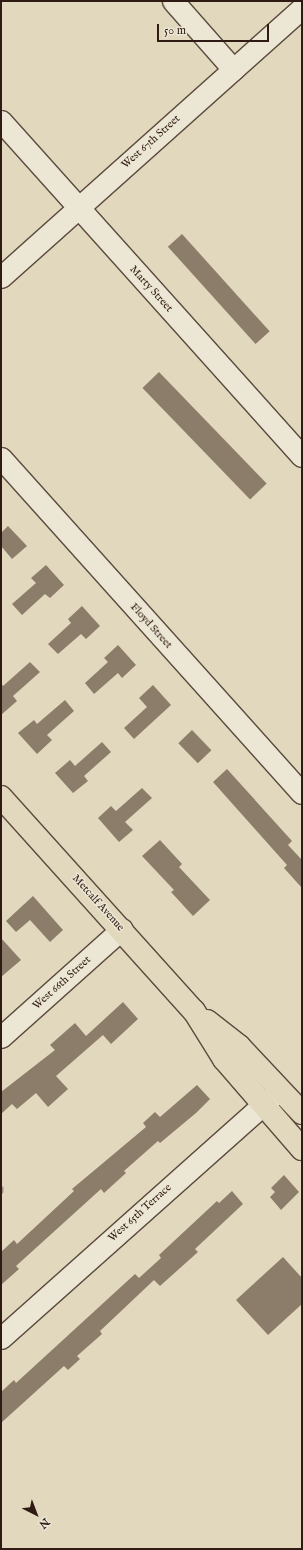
<!DOCTYPE html>
<html>
<head>
<meta charset="utf-8">
<style>
	body { margin:0 }
	#map { position:relative; width:303px; height:1550px; overflow:hidden; background:#e1d8bd; font-family:"IM FELL English",serif }
	div>[style] { position:absolute }
	.stream>* { height:4.5px; margin:-2.25px; padding:0 2.25px; transform-origin:2.25px; border-radius:2.25px; background:#a49883 }
	.building>* { inset:0; background:#8c7d6b; transform-origin:0 0 }
	.roads { filter:drop-shadow(1px 0 #5c4a3e) drop-shadow(-1px 0 #5c4a3e) drop-shadow(0 1px #5c4a3e) drop-shadow(0 -1px #5c4a3e) }
	.minor>* { height:21px; margin:-10.5px; padding:0 10.5px; transform-origin:10.5px; border-radius:10.5px; background:#ece6d4 }
	.major>* { height:22px; margin:-11px; padding:0 11px; transform-origin:11px; border-radius:11px; background:#e1d8bd }
	span { translate:-50% -50%; white-space:nowrap; text-align:center; line-height:1.15; -webkit-text-stroke:3px #ece6d4; paint-order:stroke }
	.street-label { font-size:11px; color:#2f1b13 }
	.frame { position:absolute; inset:0; border:2px solid #2f1b13; pointer-events:none }
	.north { position:absolute; left:16px; top:1494px; width:40px; height:40px; -webkit-text-stroke:3px #ece6d4; paint-order:stroke; rotate:138deg; font-size:11px; font-weight:700; line-height:16px; text-align:center; color:#2f1b13 }
	.north::after { content:''; display:block; margin:auto; width:14px; height:18px; background:#2f1b13; clip-path:polygon(50% 0,100% 100%,50% 72%,0 100%) }
	.scale { position:absolute; left:157px; top:24px; width:112px; height:18px; box-sizing:border-box; border:2px solid #2f1b13; border-top:0; padding-left:5px; font-size:12px; line-height:14px; white-space:nowrap; color:#2f1b13; -webkit-text-stroke:3px #ece6d4; paint-order:stroke }
</style>
</head>
<body>
<div id="map">
	<div class="stream">
		<i style="left:1px;top:1188px;width:3px;rotate:90deg"></i>
	</div>
	<div class="building">
		<i style="left:182px;top:234px;width:131px;height:19px;rotate:48deg"></i>
		<i style="left:159px;top:372px;width:155px;height:23px;rotate:46deg"></i>
		<i style="clip-path:polygon(8px 526px,27px 546px,12px 559px,1px 546px,1px 533px)"></i>
		<i style="clip-path:polygon(46px 565px,64px 585px,50px 598px,45px 594px,22px 615px,12px 604px,36px 583px,31px 578px)"></i>
		<i style="clip-path:polygon(82px 606px,100px 626px,86px 639px,81px 634px,58px 654px,48px 644px,71px 623px,68px 619px)"></i>
		<i style="clip-path:polygon(118px 645px,136px 665px,122px 678px,118px 673px,94px 694px,85px 683px,108px 662px,104px 658px)"></i>
		<i style="clip-path:polygon(30px 662px,40px 672px,13px 696px,17px 701px,1px 715px,1px 683px,3px 686px)"></i>
		<i style="clip-path:polygon(153px 685px,171px 705px,134px 739px,124px 728px,147px 707px,139px 698px)"></i>
		<i style="clip-path:polygon(65px 700px,74px 711px,47px 735px,52px 740px,37px 754px,18px 733px,34px 720px,37px 724px)"></i>
		<i style="left:192px;top:730px;width:28px;height:19px;rotate:46deg"></i>
		<i style="clip-path:polygon(102px 742px,111px 752px,84px 776px,88px 781px,73px 793px,55px 773px,70px 760px,75px 766px)"></i>
		<i style="clip-path:polygon(227px 769px,292px 841px,288px 845px,302px 860px,302px 888px,284px 868px,287px 865px,213px 782px)"></i>
		<i style="clip-path:polygon(142px 788px,152px 798px,125px 822px,133px 830px,119px 842px,98px 818px,111px 806px,116px 811px)"></i>
		<i style="clip-path:polygon(160px 840px,182px 864px,179px 867px,210px 900px,193px 916px,171px 892px,174px 890px,142px 856px)"></i>
		<i style="clip-path:polygon(33px 896px,63px 930px,50px 942px,30px 920px,16px 932px,6px 921px)"></i>
		<i style="clip-path:polygon(1px 938px,21px 960px,1px 977px)"></i>
		<i style="clip-path:polygon(123px 1002px,138px 1019px,111px 1044px,103px 1035px,56px 1076px,68px 1089px,48px 1107px,36px 1093px,17px 1109px,12px 1104px,1px 1114px,1px 1092px,55px 1050px,50px 1045px,75px 1023px,86px 1036px)"></i>
		<i style="clip-path:polygon(197px 1085px,210px 1099px,196px 1113px,160px 1143px,158px 1141px,124px 1171px,126px 1173px,104px 1193px,101px 1189px,16px 1266px,19px 1269px,1px 1285px,1px 1252px,14px 1240px,17px 1244px,74px 1191px,72px 1189px,146px 1127px,143px 1123px,155px 1112px,160px 1117px)"></i>
		<i style="clip-path:polygon(284px 1175px,299px 1192px,281px 1210px,270px 1197px,275px 1192px,271px 1188px)"></i>
		<i style="clip-path:polygon(232px 1191px,243px 1204px,195px 1249px,198px 1252px,160px 1286px,154px 1280px,100px 1331px,102px 1334px,77px 1356px,80px 1359px,68px 1370px,64px 1366px,1px 1423px,1px 1392px,14px 1380px,16px 1383px,135px 1274px,139px 1278px,161px 1258px,159px 1255px,217px 1201px,219px 1203px)"></i>
		<i style="clip-path:polygon(283px 1257px,302px 1278px,302px 1304px,268px 1335px,236px 1300px)"></i>
	</div>
	<div class="roads">
		<div class="minor">
			<i style="left:173px;top:1px;width:91px;rotate:48.6deg"></i>
			<i style="left:1px;top:121px;width:450px;rotate:48.1deg"></i>
			<i style="left:1px;top:277px;width:404px;rotate:-41.8deg"></i>
			<i style="left:1px;top:458px;width:450px;rotate:48.1deg"></i>
			<i style="left:1px;top:1037px;width:162px;rotate:-41.8deg"></i>
			<i style="left:1px;top:1338px;width:370px;rotate:-41.7deg"></i>
		</div>
		<div class="major">
			<i style="left:1px;top:797px;width:288px;rotate:48deg"></i>
			<i style="left:194px;top:1011px;width:57px;rotate:58deg"></i>
			<i style="left:224px;top:1059px;width:119px;rotate:49.1deg"></i>
			<i style="left:207px;top:1021px;width:41px;rotate:38deg"></i>
			<i style="left:239px;top:1046px;width:92px;rotate:46.8deg"></i>
		</div>
	</div>
	<div class="street-label">
		<span style="left:151px;top:142px;rotate:-42deg">West 67th Street</span>
		<span style="left:151px;top:289px;rotate:48deg">Marty Street</span>
		<span style="left:151px;top:626px;rotate:48deg">Floyd Street</span>
		<span style="left:98px;top:903px;rotate:48deg">Metcalf Avenue</span>
		<span style="left:62px;top:983px;rotate:-42deg">West 66th Street</span>
		<span style="left:140px;top:1213px;rotate:-42deg">West 65th Terrace</span>
	</div>
	<div class="frame"></div>
	<div class="north">N</div>
	<div class="scale">50 m</div>
</div>
</body>
</html>
